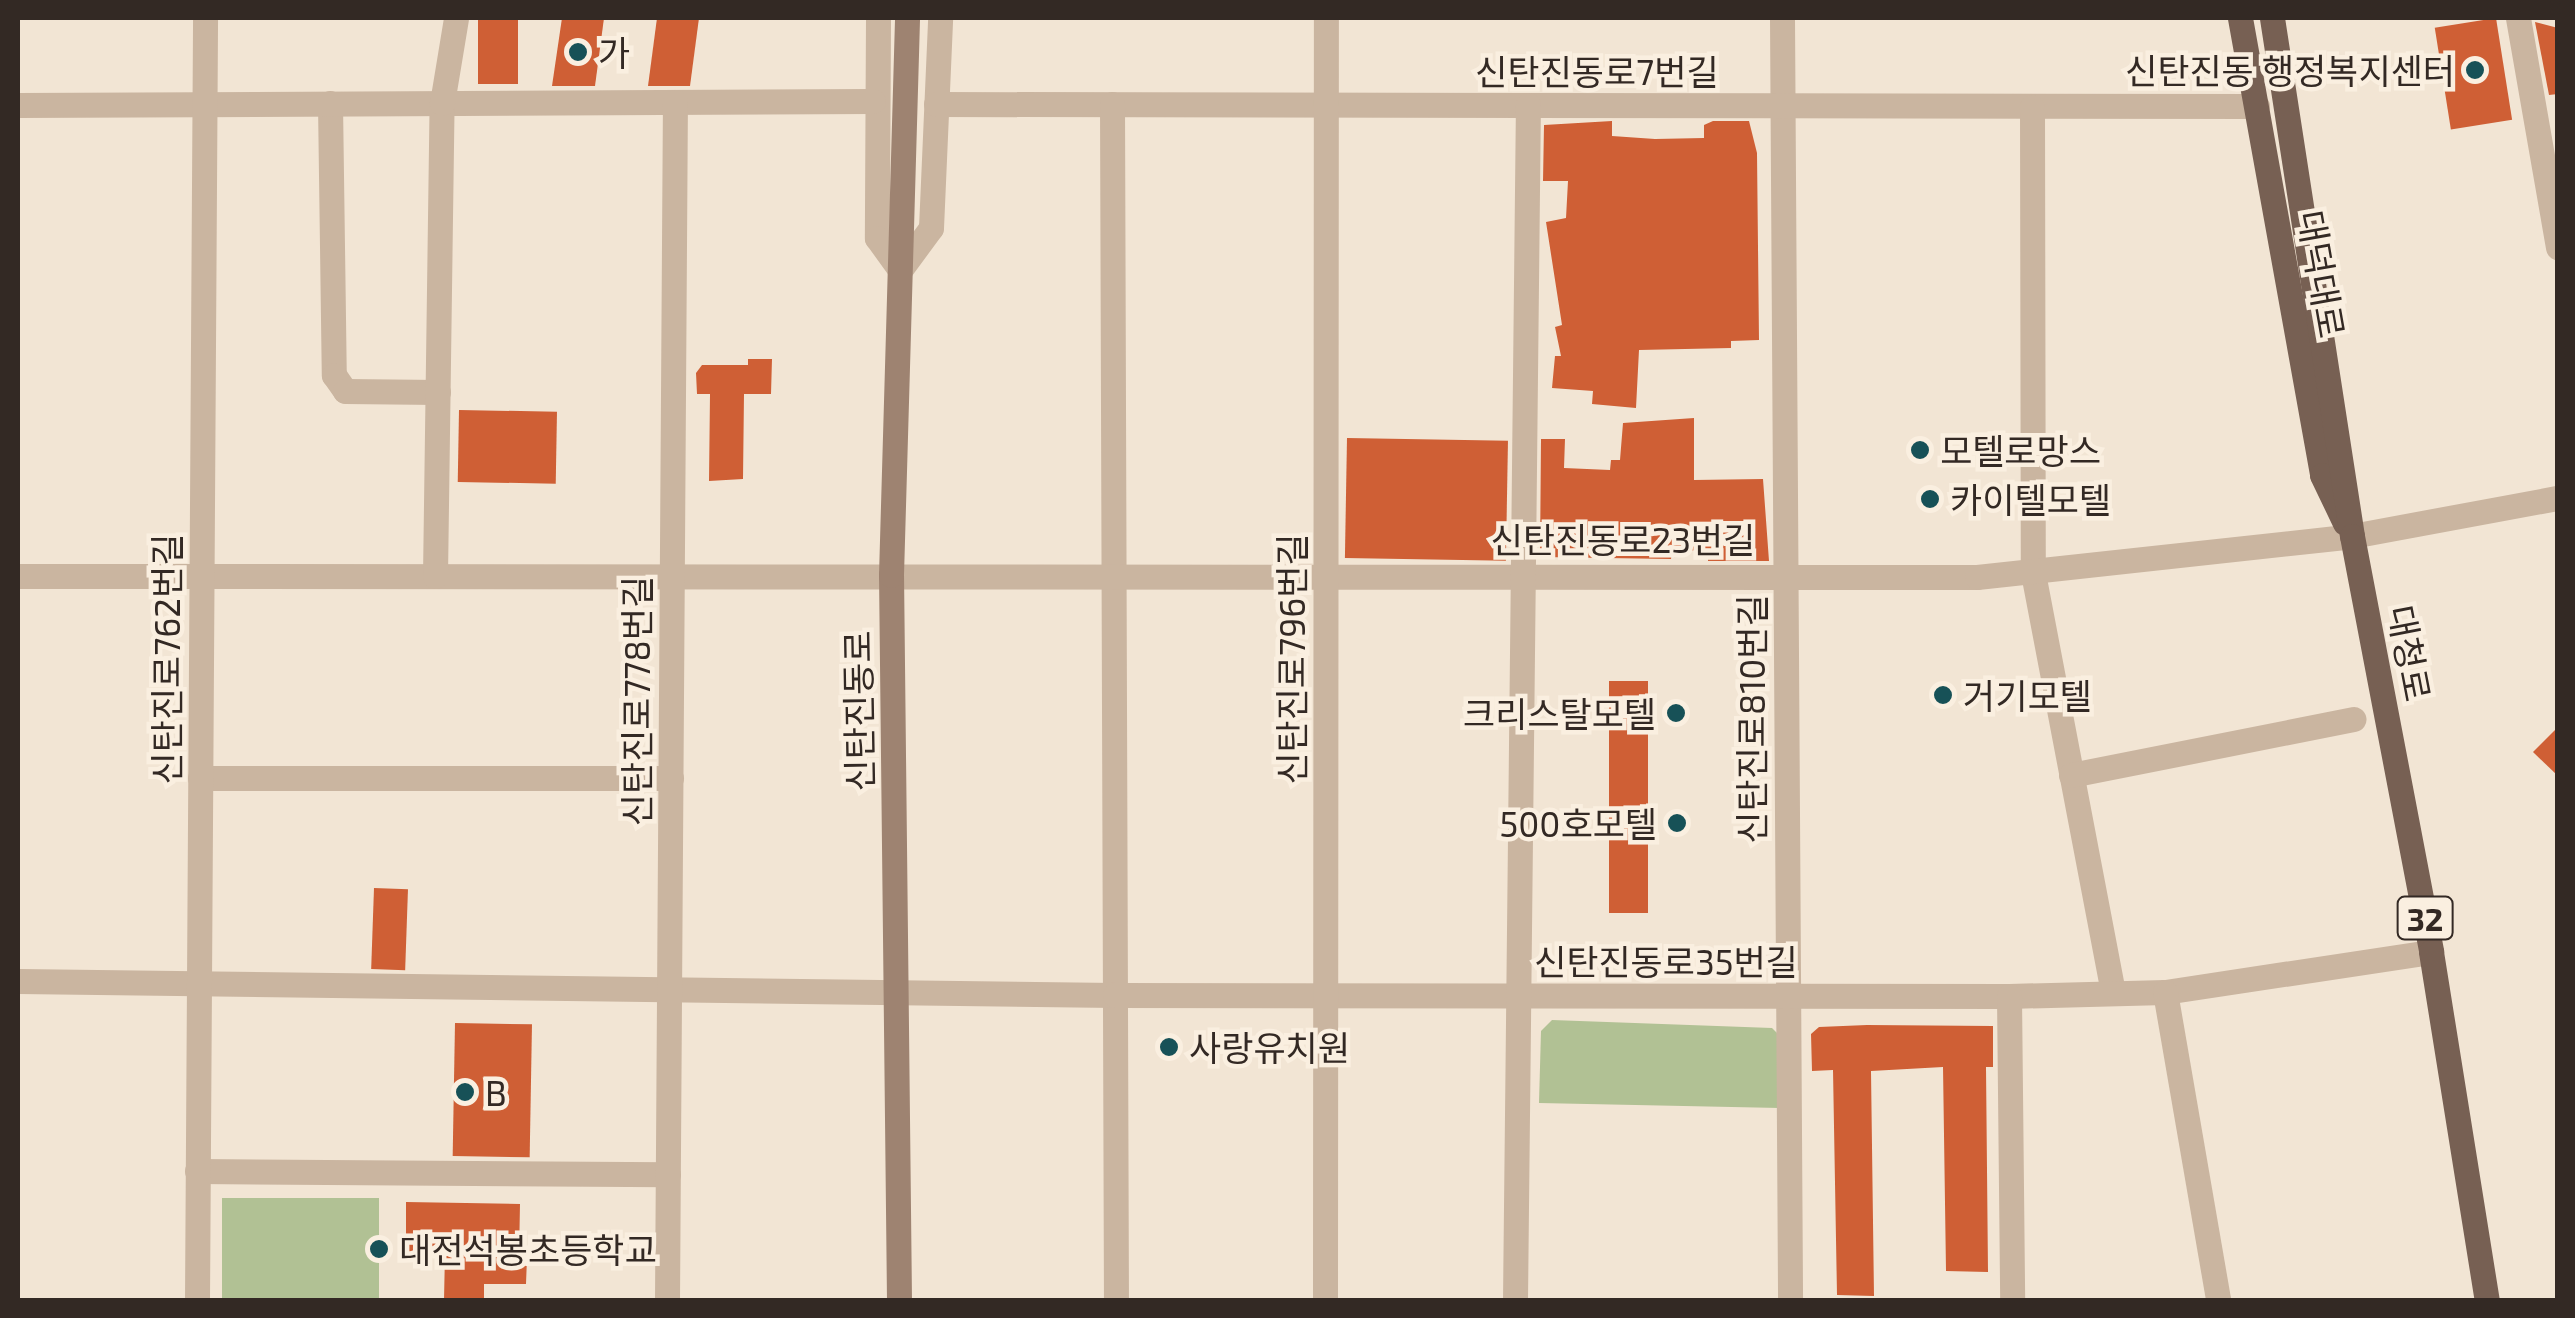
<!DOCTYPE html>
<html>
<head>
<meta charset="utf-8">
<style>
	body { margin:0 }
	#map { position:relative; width:2575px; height:1318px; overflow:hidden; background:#f2e5d4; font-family:"Exo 2","Noto Sans KR",sans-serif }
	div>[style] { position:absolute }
	.green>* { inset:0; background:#b1c194; transform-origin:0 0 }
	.building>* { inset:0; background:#cf5f35; transform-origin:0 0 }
	.minor>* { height:25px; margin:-12.5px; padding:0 12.5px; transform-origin:12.5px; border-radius:12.5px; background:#cab5a0 }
	.secondary>* { height:25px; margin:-12.5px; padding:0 12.5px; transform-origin:12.5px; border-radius:12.5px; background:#9e8371 }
	.primary>* { height:25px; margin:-12.5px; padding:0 12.5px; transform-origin:12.5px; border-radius:12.5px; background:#776053 }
	.dots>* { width:28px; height:28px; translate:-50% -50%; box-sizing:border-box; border:5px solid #faefe0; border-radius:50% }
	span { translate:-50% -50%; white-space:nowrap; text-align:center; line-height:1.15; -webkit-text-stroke:9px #faefe0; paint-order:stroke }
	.shield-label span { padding:2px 8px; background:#faefe0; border:2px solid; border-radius:8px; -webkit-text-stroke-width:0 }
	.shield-label { font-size:32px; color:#332924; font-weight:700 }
	.poi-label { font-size:35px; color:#332924 }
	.left { translate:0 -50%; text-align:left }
	.right { translate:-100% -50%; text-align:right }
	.street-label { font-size:35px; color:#332924 }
	.frame { position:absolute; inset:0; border:20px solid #332924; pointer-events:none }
</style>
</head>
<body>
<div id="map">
	<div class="green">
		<i style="clip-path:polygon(1552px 1020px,1772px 1028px,1785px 1041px,1785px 1108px,1539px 1103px,1541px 1031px)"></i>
		<i style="left:222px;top:1198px;width:157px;height:102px"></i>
	</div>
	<div class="building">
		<i style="left:478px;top:18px;width:40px;height:66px"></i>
		<i style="clip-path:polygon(562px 18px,604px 18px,595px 86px,552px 86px)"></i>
		<i style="clip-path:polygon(657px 18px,699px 18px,690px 86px,648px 86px)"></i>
		<i style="left:2496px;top:18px;width:103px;height:62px;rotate:81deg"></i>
		<i style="clip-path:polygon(2535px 22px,2558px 28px,2558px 94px,2549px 95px)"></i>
		<i style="clip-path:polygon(1612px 121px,1612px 136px,1655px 139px,1704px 138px,1704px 125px,1713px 121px,1749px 121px,1757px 153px,1759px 340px,1731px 341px,1731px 348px,1639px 350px,1636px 408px,1592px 404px,1593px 391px,1552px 388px,1555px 356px,1561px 356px,1555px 327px,1562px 325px,1546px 222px,1566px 218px,1568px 181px,1543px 181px,1544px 125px)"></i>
		<i style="clip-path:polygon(748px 359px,772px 359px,771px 394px,744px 394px,743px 479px,709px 481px,710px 394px,697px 394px,696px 373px,702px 365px,748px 365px)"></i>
		<i style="left:459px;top:410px;width:98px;height:72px;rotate:1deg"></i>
		<i style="clip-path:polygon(1694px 418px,1694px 480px,1763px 479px,1769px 561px,1708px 561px,1708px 550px,1672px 551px,1671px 559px,1540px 557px,1541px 439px,1565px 439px,1564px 468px,1610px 470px,1611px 460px,1620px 460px,1623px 423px)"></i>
		<i style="left:1347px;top:438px;width:161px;height:120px;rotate:1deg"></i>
		<i style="left:1609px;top:681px;width:39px;height:232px"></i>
		<i style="clip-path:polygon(2558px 727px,2558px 776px,2533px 752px)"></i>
		<i style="left:374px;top:888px;width:34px;height:81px;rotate:2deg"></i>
		<i style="left:455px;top:1023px;width:77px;height:133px;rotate:1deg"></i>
		<i style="clip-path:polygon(1867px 1025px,1993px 1026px,1993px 1067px,1986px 1067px,1988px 1272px,1946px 1271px,1943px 1067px,1871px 1071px,1874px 1296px,1837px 1295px,1833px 1070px,1812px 1071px,1811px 1034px,1819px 1027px)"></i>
		<i style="clip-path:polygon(406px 1202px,520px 1204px,519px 1257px,527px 1258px,526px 1284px,484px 1284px,484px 1300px,444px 1300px,445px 1252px,406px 1252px)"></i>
	</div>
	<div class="minor">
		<i style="left:878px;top:18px;width:220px;rotate:90.3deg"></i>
		<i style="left:877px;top:238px;width:39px;rotate:54deg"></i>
		<i style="left:900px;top:270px;width:52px;rotate:-53.6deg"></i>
		<i style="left:931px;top:228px;width:210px;rotate:-87.5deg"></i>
		<i style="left:1782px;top:18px;width:1282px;rotate:89.64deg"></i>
		<i style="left:2518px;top:18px;width:233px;rotate:80.1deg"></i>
		<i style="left:330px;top:103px;width:272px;rotate:89.2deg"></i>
		<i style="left:334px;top:375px;width:19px;rotate:55deg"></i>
		<i style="left:345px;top:391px;width:93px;rotate:0.6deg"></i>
		<i style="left:936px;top:104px;width:1321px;rotate:0.09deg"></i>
		<i style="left:1112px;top:104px;width:1196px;rotate:89.81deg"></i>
		<i style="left:18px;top:105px;width:855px;rotate:-0.27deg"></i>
		<i style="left:2032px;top:107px;width:466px;rotate:89.9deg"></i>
		<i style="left:2033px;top:573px;width:426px;rotate:79.2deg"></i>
		<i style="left:18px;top:576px;width:1959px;rotate:0.03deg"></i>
		<i style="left:1977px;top:577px;width:377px;rotate:-6.2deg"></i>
		<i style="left:2352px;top:536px;width:209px;rotate:-10.5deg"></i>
		<i style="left:435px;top:576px;width:473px;rotate:-89.2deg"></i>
		<i style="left:442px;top:103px;width:86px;rotate:-80.6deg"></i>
		<i style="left:2071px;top:775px;width:288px;rotate:-11.2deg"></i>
		<i style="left:200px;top:778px;width:471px"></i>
		<i style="left:18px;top:981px;width:1097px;rotate:0.73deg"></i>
		<i style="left:1115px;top:995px;width:894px;rotate:0.06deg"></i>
		<i style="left:2009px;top:996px;width:156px;rotate:-1.5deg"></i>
		<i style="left:2165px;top:992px;width:269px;rotate:-8.6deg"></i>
		<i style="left:2165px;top:992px;width:313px;rotate:80.2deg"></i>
		<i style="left:2009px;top:996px;width:304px;rotate:89.4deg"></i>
		<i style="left:197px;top:1171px;width:471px;rotate:0.4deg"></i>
		<i style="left:197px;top:1300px;width:1282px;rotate:-89.64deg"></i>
		<i style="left:667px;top:1300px;width:1198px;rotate:-89.62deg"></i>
		<i style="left:1325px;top:1300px;width:1282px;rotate:-89.96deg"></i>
		<i style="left:1515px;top:1300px;width:1195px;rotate:-89.38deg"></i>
	</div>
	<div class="secondary">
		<i style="left:899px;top:1300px;width:725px;rotate:-90.63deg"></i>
		<i style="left:891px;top:575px;width:557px;rotate:-88.35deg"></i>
	</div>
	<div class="primary">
		<i style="left:2240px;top:18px;width:464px;rotate:79.8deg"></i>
		<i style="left:2322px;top:475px;width:53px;rotate:64.4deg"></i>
		<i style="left:2272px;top:18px;width:524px;rotate:81.22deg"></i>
		<i style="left:2352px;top:536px;width:423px;rotate:79.2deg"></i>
		<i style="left:2431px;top:952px;width:352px;rotate:80.9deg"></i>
	</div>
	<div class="dots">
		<i style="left:578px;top:52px;background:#175157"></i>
		<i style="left:2475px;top:70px;background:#175157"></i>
		<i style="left:1920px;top:450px;background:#175157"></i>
		<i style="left:1930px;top:499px;background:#175157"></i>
		<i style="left:1943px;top:695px;background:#175157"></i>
		<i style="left:1676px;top:713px;background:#175157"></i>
		<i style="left:1677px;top:823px;background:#175157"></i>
		<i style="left:1169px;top:1047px;background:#175157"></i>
		<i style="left:465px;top:1092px;background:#175157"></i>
		<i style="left:379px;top:1249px;background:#175157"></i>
	</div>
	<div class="shield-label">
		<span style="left:2425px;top:918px">32</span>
	</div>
	<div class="poi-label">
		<span class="left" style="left:598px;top:52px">가</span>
		<span class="right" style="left:2455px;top:70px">신탄진동 행정복지센터</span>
		<span class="left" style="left:1940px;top:450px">모텔로망스</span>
		<span class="left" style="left:1950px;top:499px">카이텔모텔</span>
		<span class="left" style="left:1963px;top:695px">거기모텔</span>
		<span class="right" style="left:1656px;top:713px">크리스탈모텔</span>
		<span class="right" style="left:1657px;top:823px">500호모텔</span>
		<span class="left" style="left:1189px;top:1047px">사랑유치원</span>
		<span class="left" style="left:485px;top:1092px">B</span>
		<span class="left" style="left:399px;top:1249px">대전석봉초등학교</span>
	</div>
	<div class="street-label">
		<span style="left:1597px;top:71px">신탄진동로7번길</span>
		<span style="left:2322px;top:274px;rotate:80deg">대덕대로</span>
		<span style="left:1623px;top:539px">신탄진동로23번길</span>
		<span style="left:2410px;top:653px;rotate:79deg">대청로</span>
		<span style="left:166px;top:659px;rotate:-90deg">신탄진로762번길</span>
		<span style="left:1291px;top:659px;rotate:-90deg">신탄진로796번길</span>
		<span style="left:636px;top:701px;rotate:-90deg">신탄진로778번길</span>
		<span style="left:858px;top:711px;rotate:-91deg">신탄진동로</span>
		<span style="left:1751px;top:719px;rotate:-90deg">신탄진로810번길</span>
		<span style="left:1666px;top:961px">신탄진동로35번길</span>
	</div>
	<div class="frame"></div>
</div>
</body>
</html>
